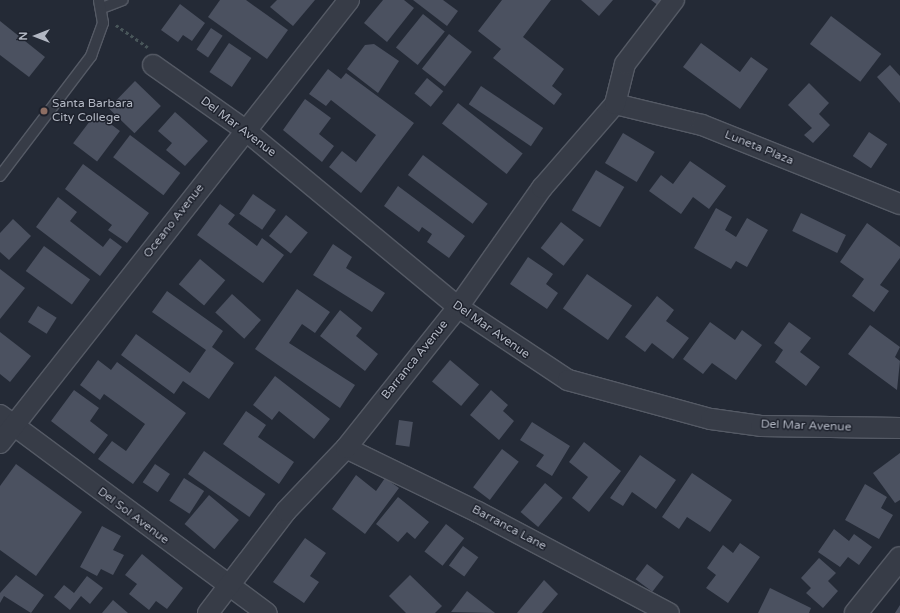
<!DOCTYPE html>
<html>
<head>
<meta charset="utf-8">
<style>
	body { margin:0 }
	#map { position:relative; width:900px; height:613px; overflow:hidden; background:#242a36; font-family:"Varela Round",sans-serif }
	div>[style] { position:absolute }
	.building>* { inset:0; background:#4b5160; transform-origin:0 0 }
	.path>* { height:2.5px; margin-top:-1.25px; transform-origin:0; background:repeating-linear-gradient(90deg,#485559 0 3px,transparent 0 6px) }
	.roads { filter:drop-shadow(1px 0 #555a65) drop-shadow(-1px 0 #555a65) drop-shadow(0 1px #555a65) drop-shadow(0 -1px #555a65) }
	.service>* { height:10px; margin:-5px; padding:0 5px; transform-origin:5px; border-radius:5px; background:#373c47 }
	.minor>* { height:20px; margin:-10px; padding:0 10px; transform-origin:10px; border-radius:10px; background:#373c47 }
	.tertiary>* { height:22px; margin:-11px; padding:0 11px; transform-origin:11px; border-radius:11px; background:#373c47 }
	.dots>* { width:11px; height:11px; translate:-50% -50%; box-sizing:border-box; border:2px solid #1d212c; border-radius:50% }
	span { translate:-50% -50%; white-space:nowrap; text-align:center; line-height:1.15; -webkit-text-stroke:3px #1d212c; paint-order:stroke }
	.poi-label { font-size:12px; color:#b2b7c3 }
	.left { translate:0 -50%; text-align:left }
	.street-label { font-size:12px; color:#b2b7c3 }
	.north { position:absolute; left:16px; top:16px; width:40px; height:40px; -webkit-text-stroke:3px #1d212c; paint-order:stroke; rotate:270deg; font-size:11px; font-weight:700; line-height:16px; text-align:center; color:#b2b7c3 }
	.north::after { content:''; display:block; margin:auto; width:14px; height:18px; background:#b2b7c3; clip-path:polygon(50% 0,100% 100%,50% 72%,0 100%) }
</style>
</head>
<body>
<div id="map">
	<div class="building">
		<i style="clip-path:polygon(220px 0,246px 0,288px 30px,267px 59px,208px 17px)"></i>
		<i style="clip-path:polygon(277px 0,315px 0,293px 26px,270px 7px)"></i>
		<i style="clip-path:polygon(383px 0,404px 0,414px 8px,387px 42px,364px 23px)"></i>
		<i style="clip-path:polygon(413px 0,443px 0,458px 11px,447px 26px)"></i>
		<i style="clip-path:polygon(502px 0,551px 0,523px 37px,564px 69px,552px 86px,562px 94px,554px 105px,493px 58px,501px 49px,478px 31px)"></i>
		<i style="clip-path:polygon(581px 0,613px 0,599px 16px)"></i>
		<i style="clip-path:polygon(651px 0,670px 0,663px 9px)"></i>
		<i style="clip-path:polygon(180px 4px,205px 23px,192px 41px,183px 35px,178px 42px,161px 30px)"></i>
		<i style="left:423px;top:14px;width:28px;height:43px;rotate:39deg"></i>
		<i style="left:831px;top:16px;width:63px;height:35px;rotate:37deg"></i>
		<i style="clip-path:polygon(0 21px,45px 57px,29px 77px,0 55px)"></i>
		<i style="left:211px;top:28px;width:14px;height:26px;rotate:34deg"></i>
		<i style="left:449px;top:34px;width:29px;height:44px;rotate:38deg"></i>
		<i style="left:229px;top:43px;width:27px;height:35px;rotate:34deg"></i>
		<i style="clip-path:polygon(701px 43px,740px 72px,751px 57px,768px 69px,740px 109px,683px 67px)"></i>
		<i style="clip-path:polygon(374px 44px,399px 61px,378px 93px,347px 69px,365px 45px)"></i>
		<i style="clip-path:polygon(890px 65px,900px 76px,900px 103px,877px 77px)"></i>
		<i style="clip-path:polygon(328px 69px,341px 79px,346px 73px,414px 123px,361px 193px,329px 167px,342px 151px,356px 162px,376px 135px,331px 100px,326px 106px,309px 94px)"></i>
		<i style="left:427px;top:78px;width:21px;height:20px;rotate:39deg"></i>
		<i style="left:135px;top:81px;width:36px;height:38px;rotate:44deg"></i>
		<i style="clip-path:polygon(809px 83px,829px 103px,819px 114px,830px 125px,813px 143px,804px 135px,812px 128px,788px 105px)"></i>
		<i style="left:481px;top:86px;width:75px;height:22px;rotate:34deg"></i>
		<i style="clip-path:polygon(305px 99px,331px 118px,319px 134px,334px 146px,322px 162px,283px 130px)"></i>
		<i style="left:458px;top:103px;width:82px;height:26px;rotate:38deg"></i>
		<i style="clip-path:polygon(175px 112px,208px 141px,185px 166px,166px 150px,172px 143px,158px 131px)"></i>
		<i style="left:96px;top:113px;width:30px;height:38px;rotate:37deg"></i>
		<i style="left:869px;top:132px;width:22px;height:29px;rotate:34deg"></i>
		<i style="left:623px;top:133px;width:37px;height:35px;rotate:31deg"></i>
		<i style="left:130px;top:135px;width:63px;height:28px;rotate:37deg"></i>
		<i style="left:423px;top:155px;width:81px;height:25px;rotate:37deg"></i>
		<i style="clip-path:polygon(690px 161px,726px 186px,709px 209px,693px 197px,681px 214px,649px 191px,661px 175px,673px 184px)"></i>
		<i style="clip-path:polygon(83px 164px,149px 213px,127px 243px,108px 230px,112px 225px,65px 189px)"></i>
		<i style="left:596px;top:170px;width:33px;height:47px;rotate:31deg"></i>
		<i style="clip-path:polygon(398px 186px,465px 236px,449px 258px,427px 242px,432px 234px,422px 227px,419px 232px,384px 206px)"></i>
		<i style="left:253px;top:194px;width:28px;height:24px;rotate:35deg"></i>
		<i style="clip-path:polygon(58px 197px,77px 212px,70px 221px,103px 247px,110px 238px,122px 247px,100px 276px,36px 227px)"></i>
		<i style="clip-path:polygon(220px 204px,235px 215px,228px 224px,257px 246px,262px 238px,284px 255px,263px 283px,197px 235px)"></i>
		<i style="clip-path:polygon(716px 208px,732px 217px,725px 230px,736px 237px,747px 218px,768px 230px,747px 267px,736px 261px,731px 269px,694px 248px)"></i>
		<i style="left:801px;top:213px;width:50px;height:20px;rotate:26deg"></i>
		<i style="left:286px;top:215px;width:28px;height:27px;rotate:39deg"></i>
		<i style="clip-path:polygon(13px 219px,31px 236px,9px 260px,0 252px,0 233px)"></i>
		<i style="left:561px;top:222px;width:29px;height:33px;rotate:38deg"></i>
		<i style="clip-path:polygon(867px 223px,900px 247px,900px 258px,880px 285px,889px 291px,874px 312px,852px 296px,864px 279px,840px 262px)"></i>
		<i style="clip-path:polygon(333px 244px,352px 257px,346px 268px,385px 293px,372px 312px,313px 275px)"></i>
		<i style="left:44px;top:246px;width:57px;height:31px;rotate:36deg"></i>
		<i style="clip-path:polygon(528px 257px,553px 274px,546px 284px,558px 293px,547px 309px,510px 284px)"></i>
		<i style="left:200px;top:259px;width:33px;height:33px;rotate:40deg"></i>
		<i style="clip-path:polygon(0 269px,25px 288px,0 319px)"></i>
		<i style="left:587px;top:274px;width:55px;height:42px;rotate:35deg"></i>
		<i style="clip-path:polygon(297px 289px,330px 312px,315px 333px,302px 324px,289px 343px,355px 385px,340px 408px,255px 349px)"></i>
		<i style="clip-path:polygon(167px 291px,223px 331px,212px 347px,234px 363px,209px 399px,183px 381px,174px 394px,121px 355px,136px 334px,190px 373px,206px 350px,152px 312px)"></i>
		<i style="left:232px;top:294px;width:39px;height:25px;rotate:42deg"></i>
		<i style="clip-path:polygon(657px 296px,674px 310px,666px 321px,689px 338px,673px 359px,652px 343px,645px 352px,625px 337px)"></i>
		<i style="left:38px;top:306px;width:22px;height:19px;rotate:32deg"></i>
		<i style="clip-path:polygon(340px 310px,362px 328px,356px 336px,378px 354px,365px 371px,320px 336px)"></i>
		<i style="clip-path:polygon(710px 322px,735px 340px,742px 330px,762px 345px,736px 380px,712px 363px,703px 374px,683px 359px)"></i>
		<i style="clip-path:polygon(789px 322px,811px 338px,800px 352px,820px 367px,806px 386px,775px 362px,783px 350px,774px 343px)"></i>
		<i style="clip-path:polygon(870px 325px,900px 347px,895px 357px,900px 361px,897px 390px,848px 354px)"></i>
		<i style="clip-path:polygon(0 332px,31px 356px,10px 382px,0 374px)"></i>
		<i style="clip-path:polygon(98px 360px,111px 370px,117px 362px,186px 413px,133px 484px,98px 459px,112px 441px,126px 451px,145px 424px,104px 394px,100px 400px,80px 385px)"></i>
		<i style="left:450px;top:360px;width:38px;height:28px;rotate:40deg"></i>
		<i style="clip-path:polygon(275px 376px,330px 419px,314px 439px,279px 411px,272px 420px,253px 405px)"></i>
		<i style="clip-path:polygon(74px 390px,99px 408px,90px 421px,108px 435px,94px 454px,51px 421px)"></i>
		<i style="clip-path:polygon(491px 390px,508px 405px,503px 411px,514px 421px,499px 440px,470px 415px)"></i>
		<i style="clip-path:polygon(246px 411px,266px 425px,258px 437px,294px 462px,279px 484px,223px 444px)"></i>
		<i style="left:399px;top:420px;width:14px;height:25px;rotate:8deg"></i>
		<i style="clip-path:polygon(532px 422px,570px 446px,552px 476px,536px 466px,544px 455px,520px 440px)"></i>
		<i style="clip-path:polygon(584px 442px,621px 471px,589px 512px,572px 498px,588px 477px,569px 462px)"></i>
		<i style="left:502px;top:449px;width:21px;height:48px;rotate:37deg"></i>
		<i style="left:204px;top:451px;width:75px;height:28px;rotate:35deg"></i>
		<i style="clip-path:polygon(900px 453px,900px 500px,895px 503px,873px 473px)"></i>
		<i style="clip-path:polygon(640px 455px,676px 480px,656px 509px,632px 492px,623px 506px,610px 498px)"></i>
		<i style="clip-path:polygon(16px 464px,82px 512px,36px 576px,0 550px,0 486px)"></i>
		<i style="left:155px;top:464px;width:18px;height:22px;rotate:34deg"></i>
		<i style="clip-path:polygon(692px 473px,732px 500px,710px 532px,687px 517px,679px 529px,662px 517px)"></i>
		<i style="clip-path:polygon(356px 475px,376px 491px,385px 478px,399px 488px,365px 534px,332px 509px)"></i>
		<i style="left:184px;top:478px;width:24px;height:27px;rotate:33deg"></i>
		<i style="left:545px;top:483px;width:23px;height:38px;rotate:40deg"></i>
		<i style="clip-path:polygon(865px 484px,887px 497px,881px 508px,893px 515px,879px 539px,845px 520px)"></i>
		<i style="left:209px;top:495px;width:39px;height:38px;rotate:40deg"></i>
		<i style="clip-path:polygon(398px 497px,429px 522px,415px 539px,407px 532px,398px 542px,376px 524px)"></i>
		<i style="left:446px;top:524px;width:23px;height:35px;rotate:38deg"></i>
		<i style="clip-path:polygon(102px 526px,121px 536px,113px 550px,124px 555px,113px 575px,101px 569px,97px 576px,80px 567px)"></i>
		<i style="clip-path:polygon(834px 529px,849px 541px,854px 534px,872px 547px,859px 565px,848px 557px,840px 567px,818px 552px)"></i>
		<i style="clip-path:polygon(305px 538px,326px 553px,310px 576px,319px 582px,304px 603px,273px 582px)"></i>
		<i style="clip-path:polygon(740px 543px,760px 557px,728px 603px,706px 588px,716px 575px,707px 568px,723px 545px,733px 553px)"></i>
		<i style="left:463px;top:546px;width:19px;height:24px;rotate:36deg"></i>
		<i style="clip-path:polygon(142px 554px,183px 588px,167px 609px,156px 601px,149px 610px,129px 594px,137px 584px,125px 575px)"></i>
		<i style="clip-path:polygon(819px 558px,836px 573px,828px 581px,838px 591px,823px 608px,806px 593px,811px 588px,801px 578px)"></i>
		<i style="left:647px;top:564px;width:21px;height:19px;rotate:37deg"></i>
		<i style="clip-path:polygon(16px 575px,44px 595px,31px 613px,4px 596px,0 603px,0 593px)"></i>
		<i style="clip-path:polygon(410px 575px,442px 606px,435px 613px,406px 613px,389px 596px)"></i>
		<i style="clip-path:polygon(87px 576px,103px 588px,90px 604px,81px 596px,70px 610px,54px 597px,64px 585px,74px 593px)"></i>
		<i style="clip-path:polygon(544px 580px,558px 594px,542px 613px,517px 613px)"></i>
		<i style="clip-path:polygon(770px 588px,811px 608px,809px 613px,758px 613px)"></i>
		<i style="clip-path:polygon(467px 591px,495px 613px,451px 612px)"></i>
		<i style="clip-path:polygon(113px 600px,128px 613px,102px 613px)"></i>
		<i style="clip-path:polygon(900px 605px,900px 613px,895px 613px)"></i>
	</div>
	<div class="path">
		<i style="left:116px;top:25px;width:39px;rotate:35deg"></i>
	</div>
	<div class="roads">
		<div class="service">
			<i style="left:102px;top:8px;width:22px;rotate:-21deg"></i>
			<i style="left:0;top:176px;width:151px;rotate:-52.8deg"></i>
			<i style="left:91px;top:56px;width:35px;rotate:-70deg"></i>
			<i style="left:103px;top:23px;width:23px;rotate:-100deg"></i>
		</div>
		<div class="minor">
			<i style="left:153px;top:65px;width:113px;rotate:35.2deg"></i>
			<i style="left:245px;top:130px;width:277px;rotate:39.7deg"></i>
			<i style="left:458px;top:307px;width:132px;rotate:33.6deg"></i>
			<i style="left:568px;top:380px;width:148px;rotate:15.3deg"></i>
			<i style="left:711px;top:419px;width:50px;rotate:8deg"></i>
			<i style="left:761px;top:426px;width:139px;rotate:0.8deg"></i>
			<i style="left:615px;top:104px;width:89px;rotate:13.6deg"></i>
			<i style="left:702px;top:125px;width:213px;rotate:21.8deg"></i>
			<i style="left:0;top:415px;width:332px;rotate:36.6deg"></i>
			<i style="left:0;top:443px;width:564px;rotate:-51.77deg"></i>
			<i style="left:346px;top:448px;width:147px;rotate:25.9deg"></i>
			<i style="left:478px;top:512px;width:216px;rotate:27.9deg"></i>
			<i style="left:208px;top:613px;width:128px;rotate:-52.6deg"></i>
			<i style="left:286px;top:511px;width:87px;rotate:-46.4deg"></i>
			<i style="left:346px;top:448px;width:180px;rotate:-51.5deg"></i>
			<i style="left:458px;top:307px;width:146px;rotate:-54.8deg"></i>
			<i style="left:542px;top:188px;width:111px;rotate:-49deg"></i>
			<i style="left:615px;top:104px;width:41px;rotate:-76deg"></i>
			<i style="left:625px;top:64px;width:81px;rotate:-52.6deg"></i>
		</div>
		<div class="tertiary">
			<i style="left:856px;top:613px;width:70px;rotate:-51.3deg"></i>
		</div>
	</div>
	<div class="dots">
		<i style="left:44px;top:111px;background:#8d6e63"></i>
	</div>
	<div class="poi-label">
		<span class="left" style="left:52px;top:111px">Santa Barbara<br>City College</span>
	</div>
	<div class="street-label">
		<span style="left:238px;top:127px;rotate:37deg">Del Mar Avenue</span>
		<span style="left:759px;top:148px;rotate:22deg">Luneta Plaza</span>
		<span style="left:174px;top:221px;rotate:-52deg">Oceano Avenue</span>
		<span style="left:491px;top:330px;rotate:35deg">Del Mar Avenue</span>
		<span style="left:415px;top:360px;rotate:-51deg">Barranca Avenue</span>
		<span style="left:806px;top:426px;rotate:2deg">Del Mar Avenue</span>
		<span style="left:133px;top:516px;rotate:37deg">Del Sol Avenue</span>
		<span style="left:509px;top:528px;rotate:28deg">Barranca Lane</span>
	</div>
	<div class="north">N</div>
</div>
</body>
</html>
